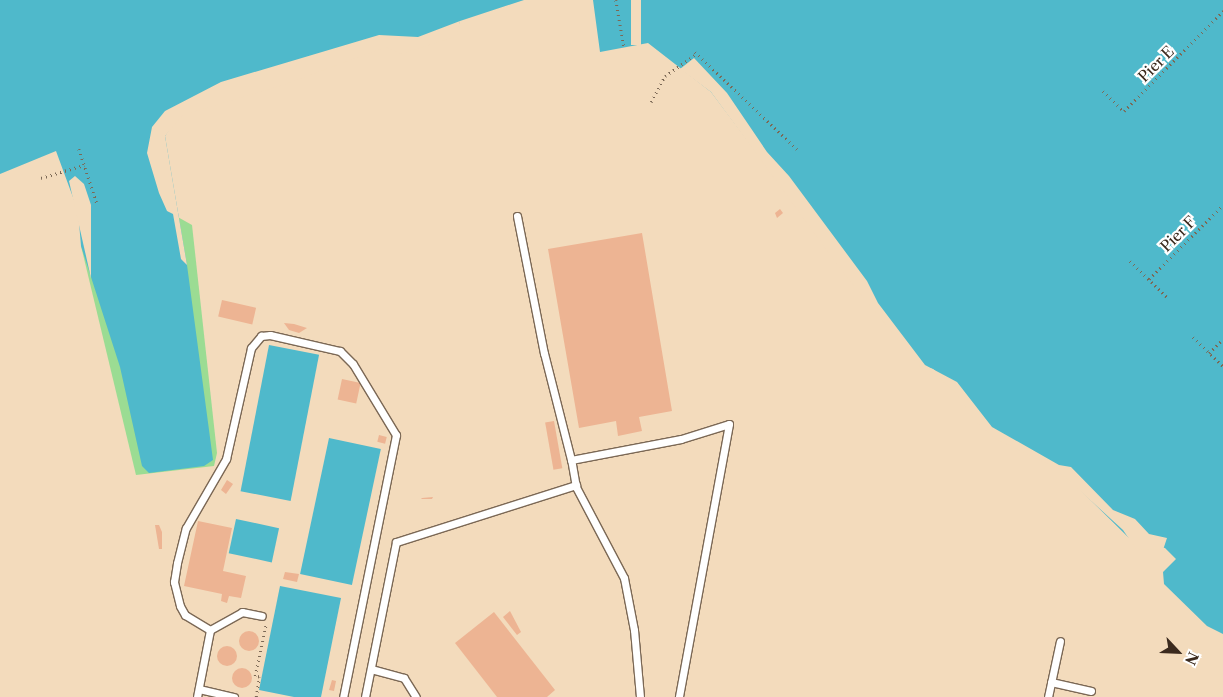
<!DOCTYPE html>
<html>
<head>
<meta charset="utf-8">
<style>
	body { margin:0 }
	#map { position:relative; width:1223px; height:697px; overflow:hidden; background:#f3dbbc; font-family:"Libre Caslon Text",serif }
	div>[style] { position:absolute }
	.green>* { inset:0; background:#9bdc93 }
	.water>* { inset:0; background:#4fb9cb; transform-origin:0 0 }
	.pier>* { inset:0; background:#f3dbbc; transform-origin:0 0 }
	.building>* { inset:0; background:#edb493; transform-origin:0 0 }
	.round { border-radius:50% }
	.path>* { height:2.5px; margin-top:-1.25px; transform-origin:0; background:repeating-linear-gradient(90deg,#7b6855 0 1px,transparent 0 5px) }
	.roads { filter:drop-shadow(1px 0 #7b6855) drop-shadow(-1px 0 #7b6855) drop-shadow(0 1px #7b6855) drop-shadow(0 -1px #7b6855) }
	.lane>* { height:7px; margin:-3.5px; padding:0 3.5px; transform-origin:3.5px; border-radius:3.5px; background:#fff }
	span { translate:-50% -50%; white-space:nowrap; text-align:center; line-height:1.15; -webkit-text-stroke:4.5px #fff; paint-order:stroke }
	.street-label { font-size:15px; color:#3b2a1e }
	.north { position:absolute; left:1153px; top:627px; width:50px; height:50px; -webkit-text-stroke:4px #fff; paint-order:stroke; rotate:115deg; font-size:14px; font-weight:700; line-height:20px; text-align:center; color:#3b2a1e }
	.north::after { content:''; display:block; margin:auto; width:18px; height:22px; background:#3b2a1e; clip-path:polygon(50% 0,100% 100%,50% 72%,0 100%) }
</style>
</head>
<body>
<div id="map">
	<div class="green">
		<i style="clip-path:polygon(167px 211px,192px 225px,217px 453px,214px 466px,136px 475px,81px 246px,93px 224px)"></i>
	</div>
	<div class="water">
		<i style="clip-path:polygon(0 0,524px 0,460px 21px,456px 33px,386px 45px,181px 113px,165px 136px,187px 265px,213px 460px,204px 466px,149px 473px,142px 466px,120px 367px,81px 246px,78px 211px,56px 151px,0 174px)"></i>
		<i style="clip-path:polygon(593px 0,1223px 0,1223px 634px,1207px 626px,1164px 584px,1163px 572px,1176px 559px,1165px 548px,1132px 541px,1055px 465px,998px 437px,957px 390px,933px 369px,923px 366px,848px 274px,711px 92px,648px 43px,600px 52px)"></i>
		<i style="left:269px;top:345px;width:51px;height:149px;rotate:11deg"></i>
		<i style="left:329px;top:438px;width:53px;height:139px;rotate:12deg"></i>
		<i style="left:236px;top:519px;width:44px;height:35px;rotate:12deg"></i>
		<i style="clip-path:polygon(280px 586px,341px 598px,321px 697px,294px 697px,259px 690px)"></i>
	</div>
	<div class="pier">
		<i style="left:631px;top:0;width:10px;height:45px"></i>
		<i style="clip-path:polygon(460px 21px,457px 36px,401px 54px,386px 47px,283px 85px,183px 115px,165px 136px,187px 265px,181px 259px,173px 214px,167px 211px,159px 193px,147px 153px,152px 127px,165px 111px,221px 82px,379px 35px,418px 37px)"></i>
		<i style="clip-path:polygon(694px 58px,727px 93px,767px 152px,789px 176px,867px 281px,878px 303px,925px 365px,957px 382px,992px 427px,1059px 465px,1071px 467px,1113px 510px,1135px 519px,1149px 534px,1167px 538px,1163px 550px,1136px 549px,1123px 530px,1054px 467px,996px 439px,976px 422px,955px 392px,931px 371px,921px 368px,846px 276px,711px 92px,680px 69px)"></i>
		<i style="clip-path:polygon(75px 176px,84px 184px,91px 205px,91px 278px,69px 181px)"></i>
	</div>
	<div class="building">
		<i style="clip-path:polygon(780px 209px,783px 213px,777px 218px,775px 213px)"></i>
		<i style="clip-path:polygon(642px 233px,672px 411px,639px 417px,642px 431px,618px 436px,616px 421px,579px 428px,548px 249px)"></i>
		<i style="left:222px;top:300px;width:35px;height:17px;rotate:13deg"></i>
		<i style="clip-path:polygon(284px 323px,294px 324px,307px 328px,299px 333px,289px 330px)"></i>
		<i style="left:342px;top:379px;width:19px;height:21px;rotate:12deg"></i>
		<i style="left:554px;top:421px;width:48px;height:9px;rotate:80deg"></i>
		<i style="left:379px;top:435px;width:8px;height:7px;rotate:14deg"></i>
		<i style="clip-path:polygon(227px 480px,233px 484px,226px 494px,221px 490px)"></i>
		<i style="clip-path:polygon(433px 497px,432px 499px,421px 499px,422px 498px)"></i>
		<i style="clip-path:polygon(198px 521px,232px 528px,223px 571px,246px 576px,241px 598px,229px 596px,227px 603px,221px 601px,222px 594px,184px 586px)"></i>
		<i style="clip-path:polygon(155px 525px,159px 525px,162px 532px,162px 549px,159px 549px)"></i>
		<i style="clip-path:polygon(285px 572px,299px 574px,297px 582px,283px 579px)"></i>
		<i style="clip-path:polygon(510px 611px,521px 632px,517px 635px,503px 617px)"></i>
		<i style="clip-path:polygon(494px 612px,555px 690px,547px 697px,497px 697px,455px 643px)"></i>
		<i class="round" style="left:239px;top:631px;width:20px;height:20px"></i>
		<i class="round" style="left:217px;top:646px;width:20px;height:20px"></i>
		<i class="round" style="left:232px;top:668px;width:20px;height:20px"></i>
		<i style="clip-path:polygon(332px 680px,336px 681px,334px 691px,329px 690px)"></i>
	</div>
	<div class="path">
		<i style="left:616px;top:0;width:48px;rotate:80.3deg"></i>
		<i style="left:695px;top:52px;width:141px;rotate:43.6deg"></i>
		<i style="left:1103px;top:91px;width:29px;rotate:44deg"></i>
		<i style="left:1124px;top:111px;width:141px;rotate:-45.3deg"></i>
		<i style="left:651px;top:102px;width:30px;rotate:-62deg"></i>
		<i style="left:665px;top:76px;width:39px;rotate:-35deg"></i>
		<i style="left:79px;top:149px;width:57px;rotate:71.6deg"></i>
		<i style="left:41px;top:178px;width:45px;rotate:-16.8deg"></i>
		<i style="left:1130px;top:261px;width:53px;rotate:44.2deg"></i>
		<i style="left:1149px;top:279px;width:105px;rotate:-45deg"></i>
		<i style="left:1193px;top:337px;width:42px;rotate:44deg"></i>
		<i style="left:1209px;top:353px;width:20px;rotate:-45deg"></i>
		<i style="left:256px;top:697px;width:20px;rotate:-81deg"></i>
		<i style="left:259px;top:677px;width:4px;rotate:-166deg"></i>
		<i style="left:255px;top:676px;width:53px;rotate:-78.1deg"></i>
	</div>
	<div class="roads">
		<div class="lane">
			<i style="left:517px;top:216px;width:140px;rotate:78.9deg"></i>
			<i style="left:544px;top:353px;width:110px;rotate:75.8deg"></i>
			<i style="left:210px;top:630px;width:29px;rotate:-149deg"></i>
			<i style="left:185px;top:615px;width:10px;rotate:-119deg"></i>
			<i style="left:180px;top:606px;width:25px;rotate:-104deg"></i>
			<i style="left:174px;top:582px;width:19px;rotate:-81deg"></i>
			<i style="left:177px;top:563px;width:36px;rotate:-76deg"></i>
			<i style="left:186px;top:528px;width:80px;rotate:-59.9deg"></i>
			<i style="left:226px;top:459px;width:114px;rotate:-77.3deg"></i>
			<i style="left:251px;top:348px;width:16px;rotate:-50deg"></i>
			<i style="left:261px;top:336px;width:9px;rotate:-6deg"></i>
			<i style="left:270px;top:335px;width:72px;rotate:12.9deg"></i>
			<i style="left:340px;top:351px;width:18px;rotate:45deg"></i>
			<i style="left:353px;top:364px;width:83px;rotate:58.8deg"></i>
			<i style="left:396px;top:435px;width:267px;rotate:101.4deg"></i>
			<i style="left:210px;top:630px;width:37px;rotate:-29deg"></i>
			<i style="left:242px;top:612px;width:20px;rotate:11deg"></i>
			<i style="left:371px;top:669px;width:34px;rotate:15deg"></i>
			<i style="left:404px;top:678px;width:22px;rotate:58deg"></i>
			<i style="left:1051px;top:682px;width:41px;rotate:12.7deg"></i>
			<i style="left:199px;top:689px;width:36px;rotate:13deg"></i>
			<i style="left:197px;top:697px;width:68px;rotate:-79deg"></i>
			<i style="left:365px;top:697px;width:158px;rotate:-78.7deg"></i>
			<i style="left:396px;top:542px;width:189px;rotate:-17.6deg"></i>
			<i style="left:640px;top:697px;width:67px;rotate:-95.1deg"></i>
			<i style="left:634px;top:630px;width:53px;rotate:-100.9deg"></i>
			<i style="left:624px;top:578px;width:103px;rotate:-117.8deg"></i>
			<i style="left:576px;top:487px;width:27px;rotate:-100deg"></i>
			<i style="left:571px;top:460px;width:112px;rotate:-10.8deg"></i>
			<i style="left:681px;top:439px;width:50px;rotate:-17.4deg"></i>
			<i style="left:729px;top:424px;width:278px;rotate:100.4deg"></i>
			<i style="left:1048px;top:697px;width:57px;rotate:-77.9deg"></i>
		</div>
	</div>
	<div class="street-label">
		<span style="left:1156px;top:64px;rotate:-45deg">Pier E</span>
		<span style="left:1178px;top:234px;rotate:-45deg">Pier F</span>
	</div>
	<div class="north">N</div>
</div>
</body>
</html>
